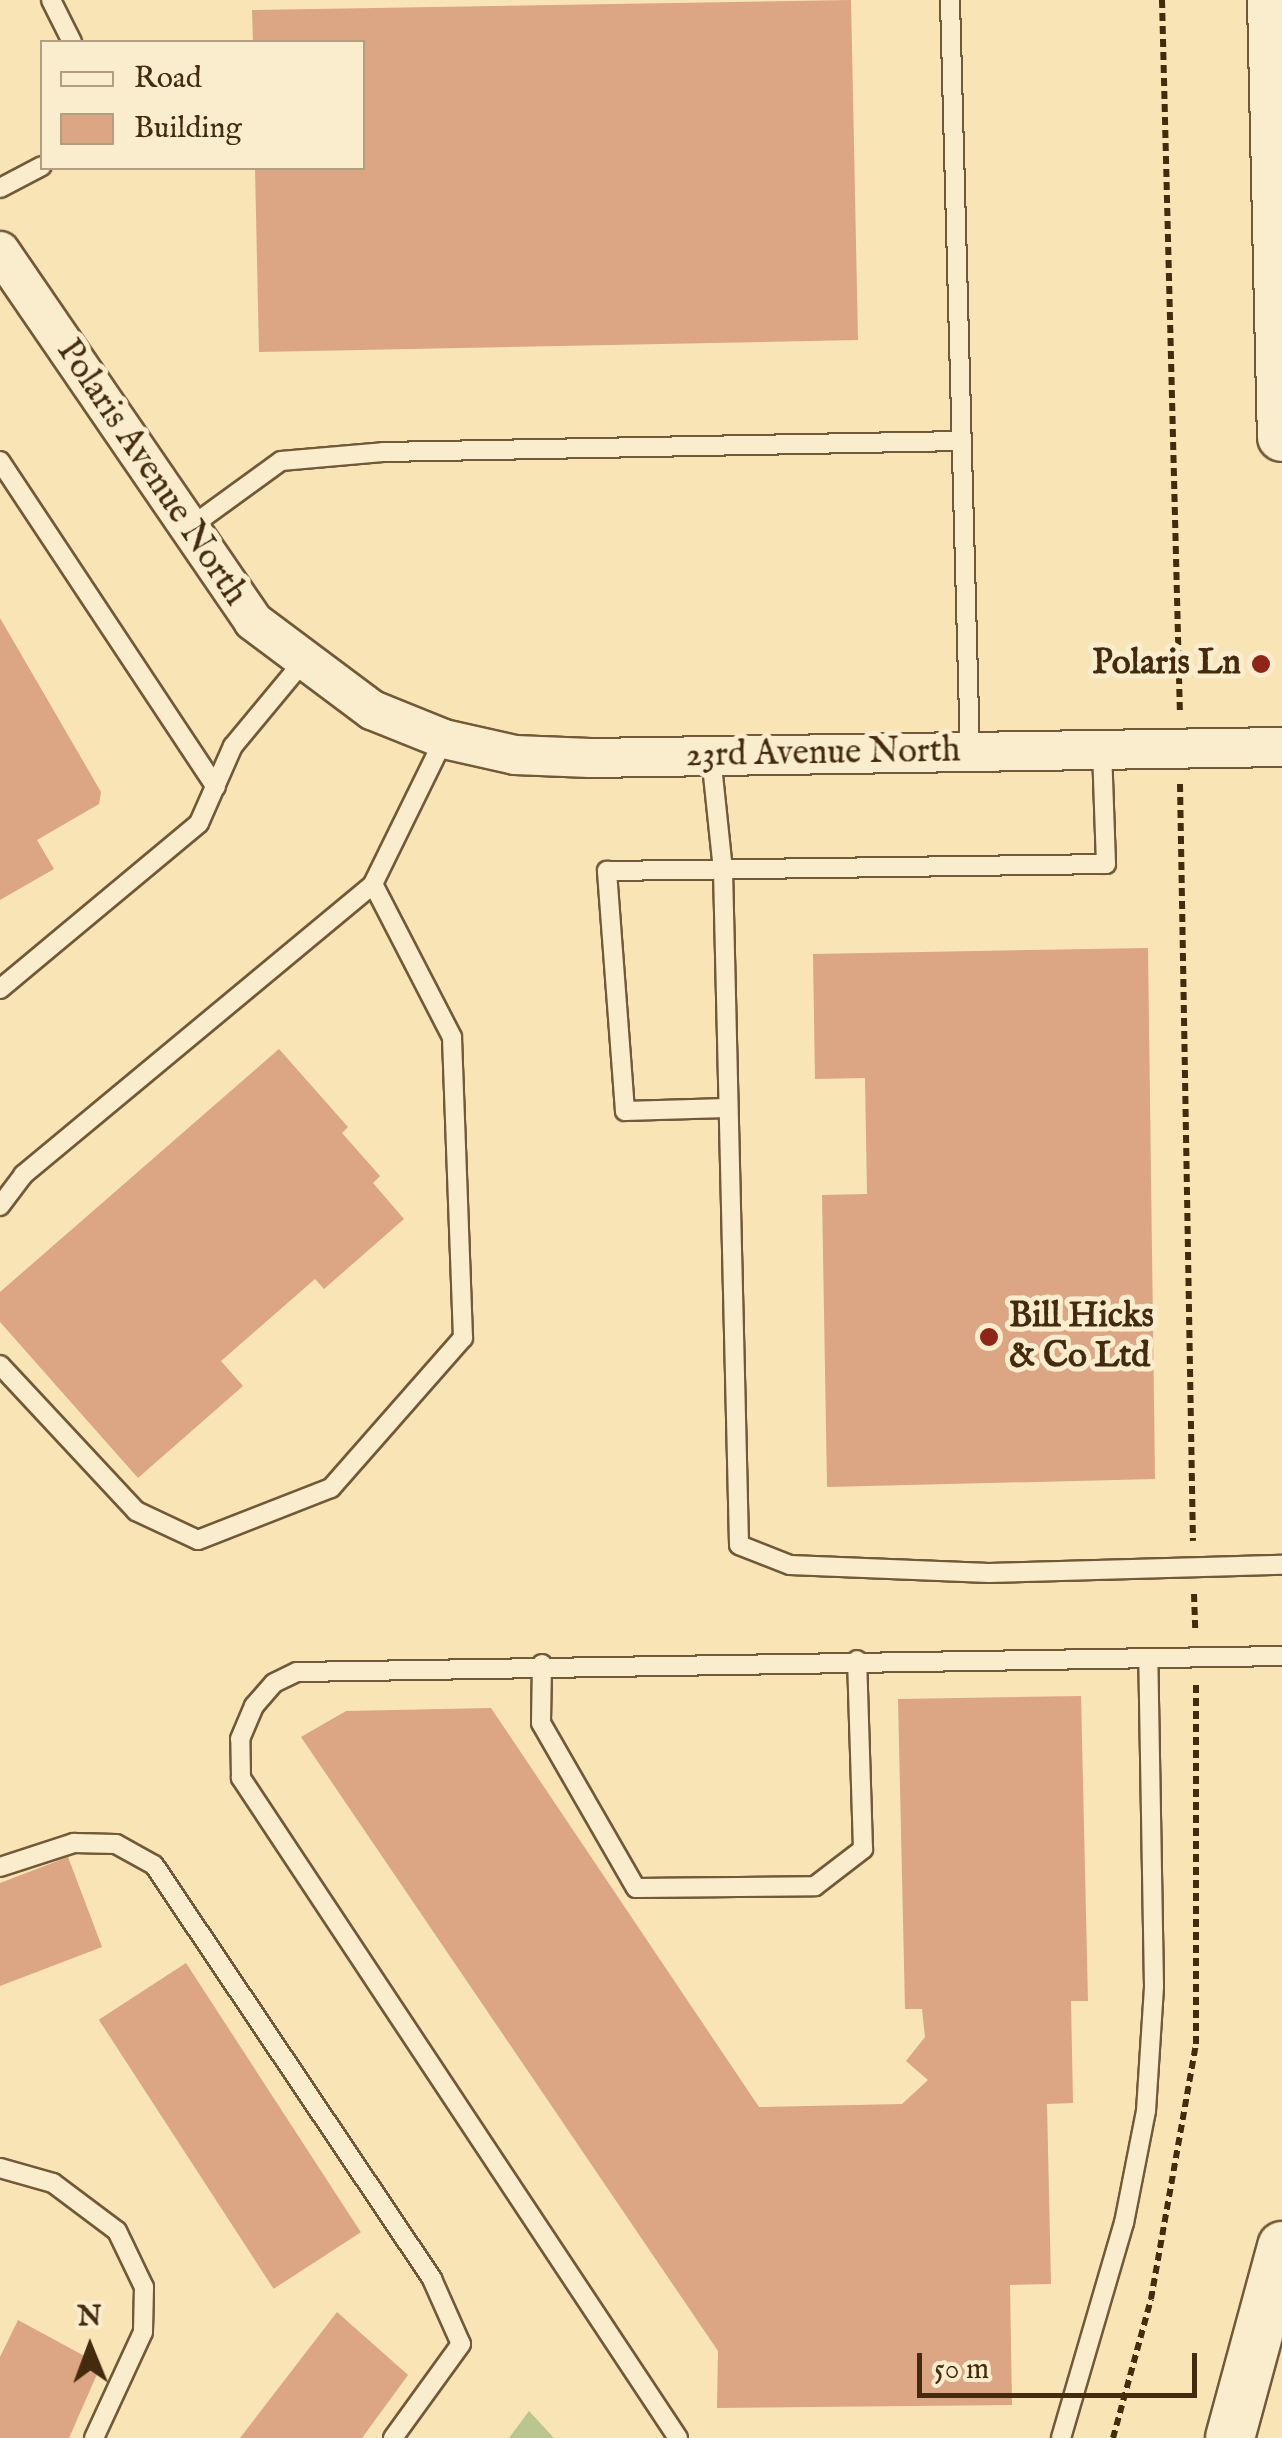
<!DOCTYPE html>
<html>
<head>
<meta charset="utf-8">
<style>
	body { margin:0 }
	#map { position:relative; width:1282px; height:2438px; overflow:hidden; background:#f8e4b4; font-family:"IM FELL English",serif }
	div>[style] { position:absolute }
	.green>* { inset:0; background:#bac58f }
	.building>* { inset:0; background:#dca583; transform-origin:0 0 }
	.path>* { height:6px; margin-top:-3px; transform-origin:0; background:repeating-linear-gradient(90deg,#452b0e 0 8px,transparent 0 13px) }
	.roads { filter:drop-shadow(2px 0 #725938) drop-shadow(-2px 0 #725938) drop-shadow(0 2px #725938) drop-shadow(0 -2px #725938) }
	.service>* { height:18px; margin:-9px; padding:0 9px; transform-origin:9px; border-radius:9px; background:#faedce }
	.minor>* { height:38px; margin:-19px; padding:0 19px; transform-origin:19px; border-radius:19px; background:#faedce }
	.tertiary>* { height:48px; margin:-24px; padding:0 24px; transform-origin:24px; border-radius:24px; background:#faedce }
	.dots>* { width:28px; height:28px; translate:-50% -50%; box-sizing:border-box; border:5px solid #faedce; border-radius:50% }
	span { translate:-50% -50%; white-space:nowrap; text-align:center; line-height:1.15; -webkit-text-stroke:10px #faedce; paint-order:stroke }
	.street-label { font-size:35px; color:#452b0e }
	.poi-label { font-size:35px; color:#452b0e; font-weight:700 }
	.right { translate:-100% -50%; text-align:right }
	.left { translate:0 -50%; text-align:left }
	.legend { position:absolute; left:40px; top:40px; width:325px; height:130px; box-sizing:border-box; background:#faedce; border:2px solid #b29f81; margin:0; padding:12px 18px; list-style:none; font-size:30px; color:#452b0e }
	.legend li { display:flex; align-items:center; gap:20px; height:50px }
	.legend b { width:50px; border:2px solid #b29f81 }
	.north { position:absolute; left:40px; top:2298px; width:100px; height:100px; -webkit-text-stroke:8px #faedce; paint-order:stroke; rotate:359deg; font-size:28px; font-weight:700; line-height:40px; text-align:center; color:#452b0e }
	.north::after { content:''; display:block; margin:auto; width:35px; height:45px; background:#452b0e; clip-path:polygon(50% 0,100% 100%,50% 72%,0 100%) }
	.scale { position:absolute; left:917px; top:2353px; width:280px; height:45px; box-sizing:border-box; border:5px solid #452b0e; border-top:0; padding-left:12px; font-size:30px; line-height:35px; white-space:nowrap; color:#452b0e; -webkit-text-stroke:8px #faedce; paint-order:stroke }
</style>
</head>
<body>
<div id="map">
	<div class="green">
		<i style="clip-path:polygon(529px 2411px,554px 2438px,509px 2438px)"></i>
	</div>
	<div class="building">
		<i style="clip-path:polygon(851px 0,858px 340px,259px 352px,255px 168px,362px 168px,362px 42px,253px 42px,252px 10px)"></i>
		<i style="clip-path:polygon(0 618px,101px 792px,99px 804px,37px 840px,54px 869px,0 900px)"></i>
		<i style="clip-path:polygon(1148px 948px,1155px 1479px,827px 1487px,822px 1195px,867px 1194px,865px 1078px,815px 1079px,813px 954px)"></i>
		<i style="clip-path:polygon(279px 1049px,348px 1127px,342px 1133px,380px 1176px,373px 1183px,404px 1219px,324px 1289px,315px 1279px,221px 1361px,243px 1386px,138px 1478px,0 1322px,0 1292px)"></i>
		<i style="clip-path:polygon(1081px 1696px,1088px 2001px,1071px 2001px,1073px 2103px,1047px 2104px,1051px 2284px,1010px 2285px,1012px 2405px,717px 2408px,718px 2351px,301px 1737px,346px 1711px,491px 1708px,759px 2107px,902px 2104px,928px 2080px,906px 2061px,925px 2037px,922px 2009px,905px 2009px,898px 1699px)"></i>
		<i style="clip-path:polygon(68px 1857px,102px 1947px,0 1986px,0 1883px)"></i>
		<i style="left:186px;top:1963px;width:321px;height:104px;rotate:57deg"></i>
		<i style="clip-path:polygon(337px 2312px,408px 2375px,362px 2438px,240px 2438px)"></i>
		<i style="clip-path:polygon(18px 2320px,101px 2365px,69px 2438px,0 2438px,0 2357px)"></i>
	</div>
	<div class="path">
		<i style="left:1162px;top:0;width:714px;rotate:88.56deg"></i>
		<i style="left:1180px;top:784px;width:757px;rotate:89.02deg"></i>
		<i style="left:1194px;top:1594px;width:37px;rotate:88deg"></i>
		<i style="left:1113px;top:2438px;width:144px;rotate:-74.7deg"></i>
		<i style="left:1151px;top:2299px;width:259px;rotate:-80deg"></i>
		<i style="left:1196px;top:2044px;width:360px;rotate:-90deg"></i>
	</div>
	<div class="roads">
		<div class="service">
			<i style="left:51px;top:0;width:47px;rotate:63.4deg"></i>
			<i style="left:950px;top:0;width:752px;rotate:88.48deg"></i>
			<i style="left:0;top:188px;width:47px;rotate:-27.6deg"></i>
			<i style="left:0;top:461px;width:391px;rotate:56.5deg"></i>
			<i style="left:186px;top:530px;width:117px;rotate:-36deg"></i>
			<i style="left:281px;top:461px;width:102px;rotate:-5deg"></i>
			<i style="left:383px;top:452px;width:579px;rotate:-1.09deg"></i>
			<i style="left:711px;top:756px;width:115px;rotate:84deg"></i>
			<i style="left:723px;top:870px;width:675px;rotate:88.64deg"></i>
			<i style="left:739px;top:1545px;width:55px;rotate:21.4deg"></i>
			<i style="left:790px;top:1565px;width:199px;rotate:2.3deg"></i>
			<i style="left:989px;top:1573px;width:293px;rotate:-1.6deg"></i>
			<i style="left:0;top:989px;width:259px;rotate:-39.8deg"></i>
			<i style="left:199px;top:823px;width:84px;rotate:-66.2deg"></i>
			<i style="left:233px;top:746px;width:108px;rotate:-50.3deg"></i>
			<i style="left:726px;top:1108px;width:101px;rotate:178.3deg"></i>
			<i style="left:625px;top:1111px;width:241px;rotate:-94.3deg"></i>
			<i style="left:607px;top:871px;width:499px;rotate:-0.8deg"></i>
			<i style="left:1106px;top:864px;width:115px;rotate:-92deg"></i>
			<i style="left:0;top:1206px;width:39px;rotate:-53deg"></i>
			<i style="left:23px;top:1175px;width:455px;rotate:-39.7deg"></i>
			<i style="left:373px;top:884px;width:161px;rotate:-63.9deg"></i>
			<i style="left:0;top:1365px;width:200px;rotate:47deg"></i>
			<i style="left:136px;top:1511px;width:68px;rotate:25.1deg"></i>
			<i style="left:198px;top:1540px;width:143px;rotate:-21.4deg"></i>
			<i style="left:331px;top:1488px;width:200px;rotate:-48.7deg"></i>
			<i style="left:463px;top:1338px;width:301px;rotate:-92.1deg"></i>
			<i style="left:452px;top:1037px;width:172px;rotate:-117.3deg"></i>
			<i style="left:542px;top:1664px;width:59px;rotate:91deg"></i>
			<i style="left:541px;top:1723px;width:190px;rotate:60.1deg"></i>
			<i style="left:636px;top:1888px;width:179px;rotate:-0.6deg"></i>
			<i style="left:815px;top:1886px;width:61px;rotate:-37.6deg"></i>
			<i style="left:863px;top:1849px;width:189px;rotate:-91.8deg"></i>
			<i style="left:0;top:1867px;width:78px;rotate:-18deg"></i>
			<i style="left:74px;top:1843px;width:42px;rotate:1.4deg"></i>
			<i style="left:116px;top:1844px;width:43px;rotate:28.9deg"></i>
			<i style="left:154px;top:1865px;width:499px;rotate:56.1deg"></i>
			<i style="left:432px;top:2279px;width:71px;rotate:66deg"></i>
			<i style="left:461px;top:2344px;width:116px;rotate:125.9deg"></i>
			<i style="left:0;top:2168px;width:55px;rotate:15.8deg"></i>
			<i style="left:53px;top:2183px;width:80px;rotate:36.9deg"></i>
			<i style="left:117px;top:2231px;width:62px;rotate:64.3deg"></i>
			<i style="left:144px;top:2287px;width:45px;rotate:91.3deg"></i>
			<i style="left:143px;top:2332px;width:117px;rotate:114.8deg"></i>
			<i style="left:678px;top:2438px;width:792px;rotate:-123.51deg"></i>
			<i style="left:241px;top:1778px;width:39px;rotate:-91deg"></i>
			<i style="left:240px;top:1739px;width:36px;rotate:-67deg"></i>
			<i style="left:254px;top:1706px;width:30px;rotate:-49deg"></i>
			<i style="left:274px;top:1683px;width:25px;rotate:-26deg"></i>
			<i style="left:297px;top:1672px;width:985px;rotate:-0.93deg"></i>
			<i style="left:1061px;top:2438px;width:224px;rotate:-73.7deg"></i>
			<i style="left:1124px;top:2223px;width:114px;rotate:-78.9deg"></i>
			<i style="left:1146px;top:2111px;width:125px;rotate:-86.3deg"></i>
			<i style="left:1154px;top:1986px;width:328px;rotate:-91deg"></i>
		</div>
		<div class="minor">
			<i style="left:0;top:251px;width:448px;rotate:55.6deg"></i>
			<i style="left:253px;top:621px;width:149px;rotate:36.8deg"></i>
			<i style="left:372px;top:710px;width:78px;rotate:21.9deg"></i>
			<i style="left:444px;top:739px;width:73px;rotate:12.7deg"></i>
			<i style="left:515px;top:755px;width:75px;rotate:2.3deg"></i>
			<i style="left:590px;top:758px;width:692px;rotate:-0.91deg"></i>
		</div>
		<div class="tertiary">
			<i style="left:1272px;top:0;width:437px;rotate:88.7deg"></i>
			<i style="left:1230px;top:2438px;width:199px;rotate:-74.8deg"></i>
		</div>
	</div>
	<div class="dots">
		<i style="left:1261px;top:664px;background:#8f2418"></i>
		<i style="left:989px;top:1337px;background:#8f2418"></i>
	</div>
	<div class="street-label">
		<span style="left:151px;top:473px;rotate:56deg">Polaris Avenue North</span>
		<span style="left:823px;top:754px;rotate:-1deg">23rd Avenue North</span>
	</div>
	<div class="poi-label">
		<span class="right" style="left:1241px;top:664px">Polaris Ln</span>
		<span class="left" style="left:1009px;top:1337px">Bill Hicks<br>&amp; Co Ltd</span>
	</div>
	<ul class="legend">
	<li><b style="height:12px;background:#faedce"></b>Road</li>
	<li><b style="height:28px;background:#dca583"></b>Building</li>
	</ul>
	<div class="north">N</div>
	<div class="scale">50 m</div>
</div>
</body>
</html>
